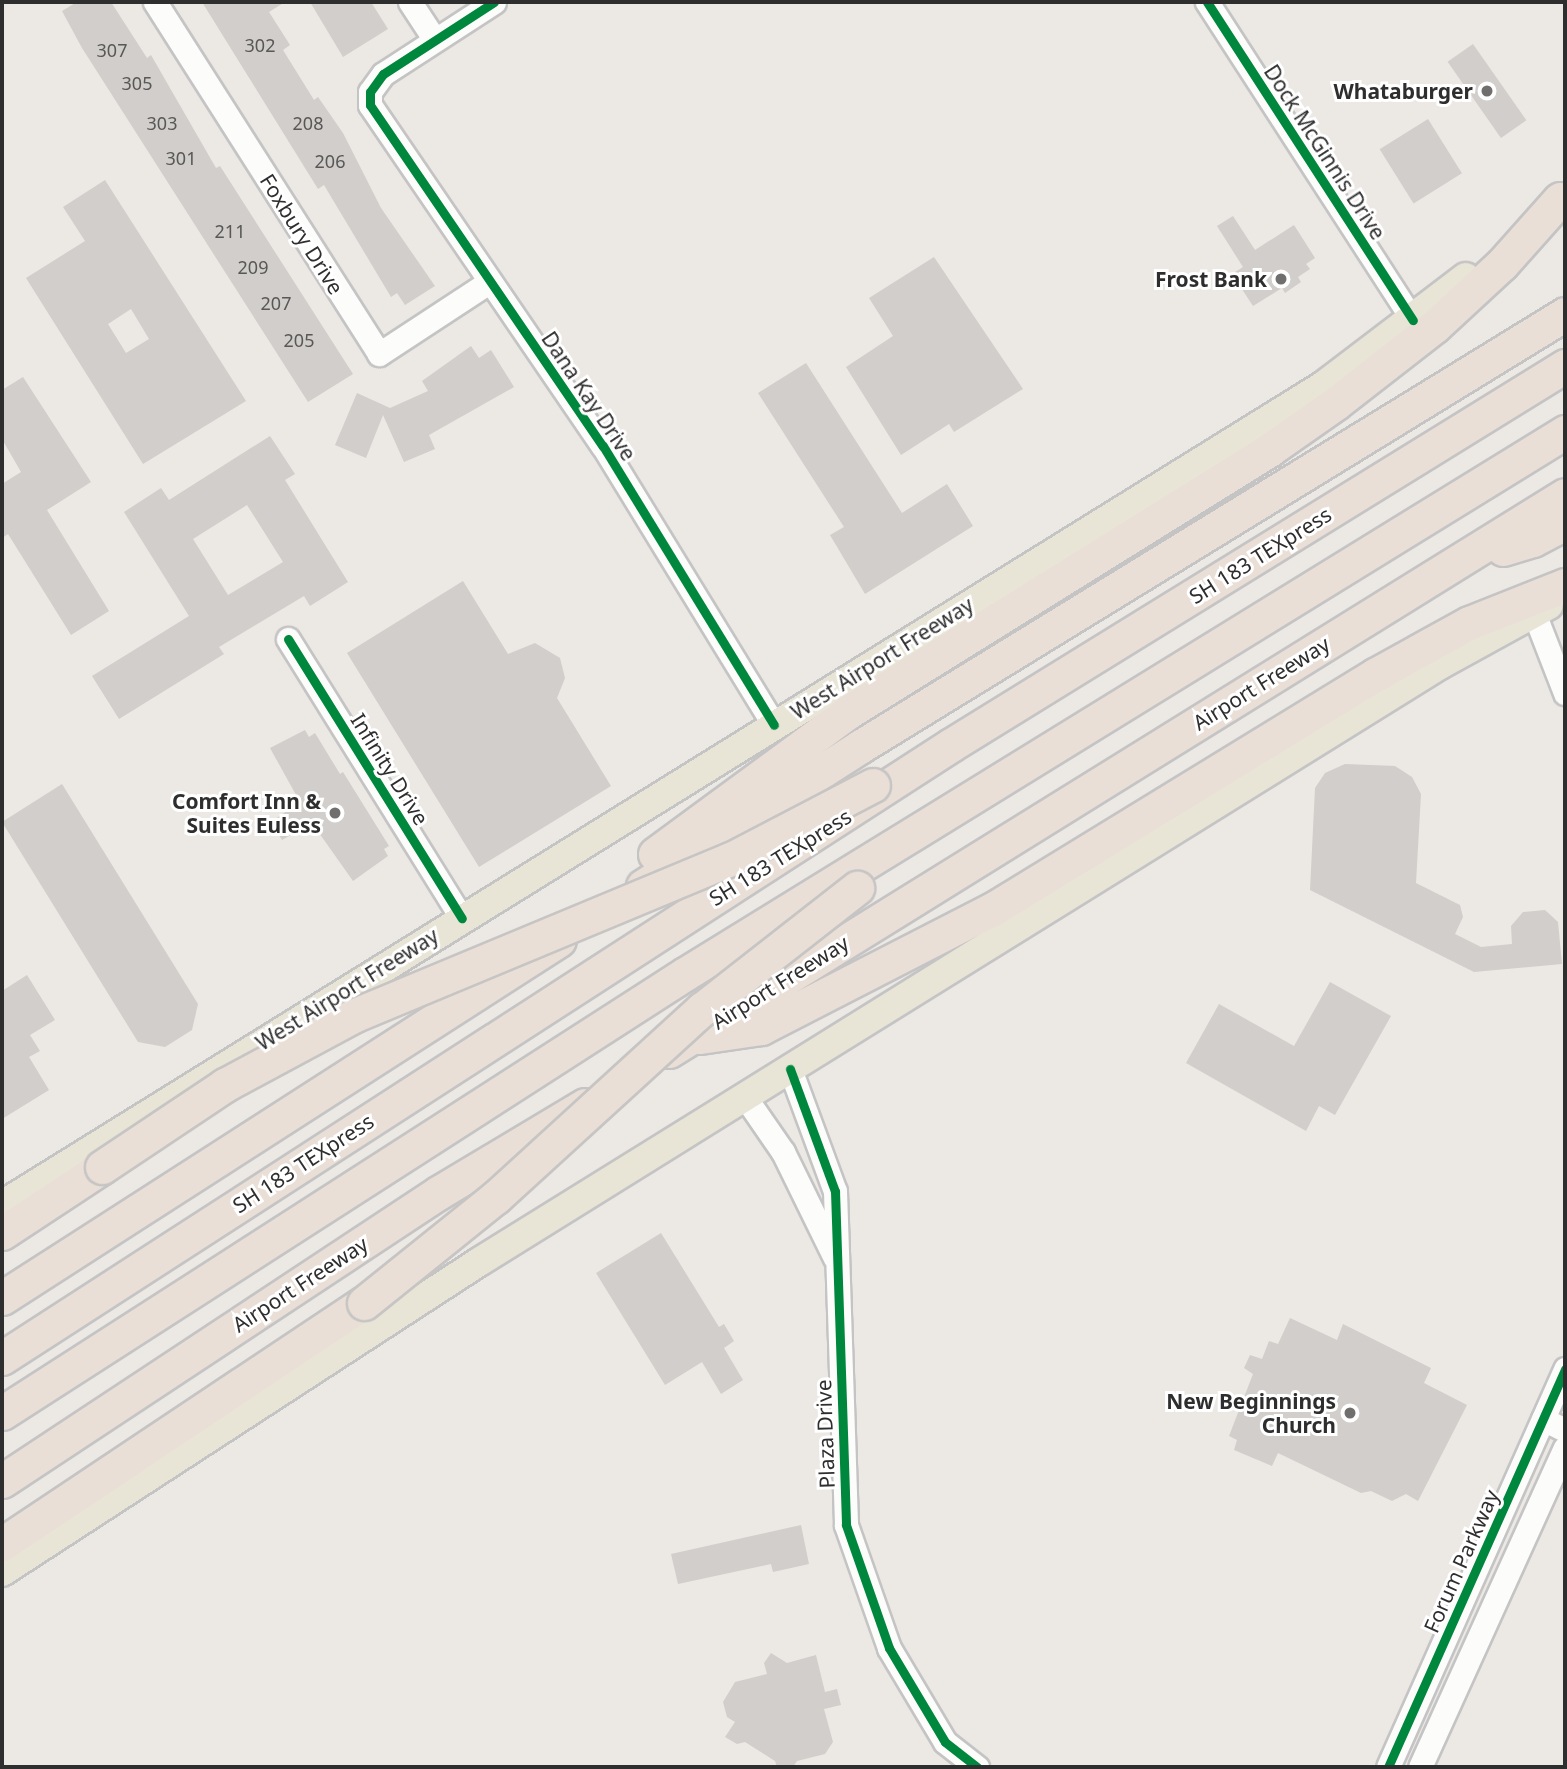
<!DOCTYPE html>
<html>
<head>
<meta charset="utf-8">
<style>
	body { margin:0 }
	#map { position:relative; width:1567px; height:1769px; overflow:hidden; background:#ece8e4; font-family:"Noto Sans",sans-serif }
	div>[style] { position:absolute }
	.building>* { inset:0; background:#d1cecb; transform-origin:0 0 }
	.roads { filter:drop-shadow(2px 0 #c5c4c5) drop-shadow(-2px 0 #c5c4c5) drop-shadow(0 2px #c5c4c5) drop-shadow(0 -2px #c5c4c5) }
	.minor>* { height:23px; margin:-11.5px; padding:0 11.5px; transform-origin:11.5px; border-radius:11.5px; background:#fcfcfb }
	.major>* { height:28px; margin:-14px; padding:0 14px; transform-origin:14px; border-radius:14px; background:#e8e4d6 }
	.highway>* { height:33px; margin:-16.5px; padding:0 16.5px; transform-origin:16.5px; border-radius:16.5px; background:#eadfd6 }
	.bridges { filter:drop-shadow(2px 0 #c6c5c4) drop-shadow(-2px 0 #c6c5c4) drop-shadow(0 2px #c6c5c4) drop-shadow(0 -2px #c6c5c4) }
	.highway-bridge>* { height:33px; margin:-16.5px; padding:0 16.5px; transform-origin:16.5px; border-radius:16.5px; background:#eadfd6 }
	.cycleway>* { height:9px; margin:-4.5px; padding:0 4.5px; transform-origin:4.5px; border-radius:4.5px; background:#00873e }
	.dots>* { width:19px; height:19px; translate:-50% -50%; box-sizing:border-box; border:4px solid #fff; border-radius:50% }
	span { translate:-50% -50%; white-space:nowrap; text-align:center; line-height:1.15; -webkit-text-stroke:6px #fff; paint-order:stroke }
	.number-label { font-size:18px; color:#585857 }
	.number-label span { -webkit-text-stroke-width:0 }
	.poi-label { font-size:21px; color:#2e2e2e; font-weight:700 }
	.right { translate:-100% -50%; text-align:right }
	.street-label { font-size:21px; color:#2e2e2e }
	.frame { position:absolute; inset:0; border:4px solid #2e2e2e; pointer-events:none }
</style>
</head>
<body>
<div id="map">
	<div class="building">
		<i style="clip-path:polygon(77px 2px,111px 2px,147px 58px,151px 55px,216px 168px,220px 166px,353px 374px,308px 402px,82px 48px,62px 11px)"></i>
		<i style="clip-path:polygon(202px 2px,285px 2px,269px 12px,290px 45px,283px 50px,314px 100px,318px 97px,343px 133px,381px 208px,435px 286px,405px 305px,397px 293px,391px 297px,324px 185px,318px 189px)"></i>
		<i style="clip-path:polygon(310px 2px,371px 2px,388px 29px,343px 57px)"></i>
		<i style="left:1473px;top:44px;width:93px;height:31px;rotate:55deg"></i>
		<i style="left:1428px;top:119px;width:64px;height:57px;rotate:58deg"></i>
		<i style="clip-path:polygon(evenodd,105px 180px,246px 401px,143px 464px,26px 278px,85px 241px,63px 207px,105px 180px,131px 309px,149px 339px,126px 353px,108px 324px,131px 309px)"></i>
		<i style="clip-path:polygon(1233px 216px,1255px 250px,1294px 225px,1315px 258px,1306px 264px,1310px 269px,1298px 277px,1301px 282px,1285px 293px,1282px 288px,1253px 306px,1232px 274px,1243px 267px,1217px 226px)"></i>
		<i style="clip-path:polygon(934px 257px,1023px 389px,954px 432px,949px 424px,901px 455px,846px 367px,893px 336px,869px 298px)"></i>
		<i style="clip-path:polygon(471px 346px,479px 358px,491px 350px,514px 387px,429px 435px,435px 449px,404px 462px,383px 415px,366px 458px,335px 445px,357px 393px,390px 408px,428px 391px,422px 381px)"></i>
		<i style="clip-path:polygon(806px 363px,902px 513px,947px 484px,973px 526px,865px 594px,830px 535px,844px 527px,758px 393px)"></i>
		<i style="clip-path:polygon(23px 377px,91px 482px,47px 510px,109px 611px,71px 635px,8px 534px,2px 538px,2px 484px,21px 472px,2px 439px,2px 390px)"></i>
		<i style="clip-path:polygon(evenodd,270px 436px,295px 474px,285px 480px,348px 582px,310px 606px,304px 596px,219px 647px,224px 654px,119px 719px,92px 676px,189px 616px,124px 512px,161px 488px,169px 500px,270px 436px,247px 505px,283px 562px,228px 595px,193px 539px,247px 505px)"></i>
		<i style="clip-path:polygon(463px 581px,508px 654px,535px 643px,560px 658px,565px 678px,557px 698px,611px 786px,479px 867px,347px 653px)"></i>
		<i style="clip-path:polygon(305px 730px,309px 737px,315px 733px,340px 774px,343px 772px,389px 846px,384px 849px,388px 856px,353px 881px,312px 823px,282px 840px,271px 822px,300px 802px,270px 748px)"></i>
		<i style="clip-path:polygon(1345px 764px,1395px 766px,1412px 777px,1421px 794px,1416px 883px,1460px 905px,1463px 917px,1455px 934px,1481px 947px,1512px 944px,1511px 926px,1523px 912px,1545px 910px,1558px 922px,1562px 964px,1474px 972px,1310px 890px,1315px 788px,1325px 773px)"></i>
		<i style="clip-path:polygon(62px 784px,198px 1004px,192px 1030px,165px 1047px,138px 1042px,2px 822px)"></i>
		<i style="clip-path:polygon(27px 975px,55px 1020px,30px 1035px,40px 1051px,29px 1057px,49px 1090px,2px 1119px,2px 991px)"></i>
		<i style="clip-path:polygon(1330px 982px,1391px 1016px,1335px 1115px,1319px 1106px,1306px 1131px,1186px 1063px,1219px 1004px,1294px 1046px)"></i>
		<i style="clip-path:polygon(661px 1233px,719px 1327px,724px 1324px,734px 1341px,724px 1348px,743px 1380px,721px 1394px,702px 1362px,665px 1385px,596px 1273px)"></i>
		<i style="clip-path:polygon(1290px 1318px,1337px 1340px,1343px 1324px,1431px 1368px,1424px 1383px,1467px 1405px,1418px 1501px,1406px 1494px,1392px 1501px,1371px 1491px,1361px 1493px,1278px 1453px,1272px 1466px,1234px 1450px,1237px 1440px,1229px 1436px,1253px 1374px,1244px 1368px,1250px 1355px,1262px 1359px,1269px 1341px,1278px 1344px)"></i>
		<i style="clip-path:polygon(801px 1525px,809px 1564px,773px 1572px,771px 1564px,678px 1584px,671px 1554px)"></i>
		<i style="clip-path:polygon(771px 1653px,787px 1663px,816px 1655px,825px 1692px,837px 1689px,841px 1705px,824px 1709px,833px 1742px,825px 1754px,797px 1761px,793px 1767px,777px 1767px,775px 1761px,745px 1742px,737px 1744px,725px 1737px,735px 1722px,727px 1717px,723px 1702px,735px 1682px,767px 1674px,764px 1663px)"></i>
	</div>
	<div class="roads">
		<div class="minor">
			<i style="left:155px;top:2px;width:417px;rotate:57.5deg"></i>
			<i style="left:379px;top:354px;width:131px;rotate:-33.2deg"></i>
			<i style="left:410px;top:2px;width:45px;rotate:56.7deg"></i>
			<i style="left:494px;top:2px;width:132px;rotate:147deg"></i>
			<i style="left:383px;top:74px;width:22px;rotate:126deg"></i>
			<i style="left:370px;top:92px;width:13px;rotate:90deg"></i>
			<i style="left:370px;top:105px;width:413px;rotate:55.7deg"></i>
			<i style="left:603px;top:446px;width:327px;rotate:58.5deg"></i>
			<i style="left:1207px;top:2px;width:379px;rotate:57.1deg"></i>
			<i style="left:1534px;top:613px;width:86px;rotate:68.8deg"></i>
			<i style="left:288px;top:639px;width:329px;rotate:58.1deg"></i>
			<i style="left:790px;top:1069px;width:130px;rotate:69.8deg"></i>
			<i style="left:835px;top:1191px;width:334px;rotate:88.1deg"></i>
			<i style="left:846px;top:1525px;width:130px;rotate:70.7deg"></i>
			<i style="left:889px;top:1648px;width:109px;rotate:59.2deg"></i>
			<i style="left:945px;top:1742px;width:41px;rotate:38deg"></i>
			<i style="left:745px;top:1097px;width:67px;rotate:55.4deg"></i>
			<i style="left:783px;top:1152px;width:116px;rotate:63.9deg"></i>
			<i style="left:1543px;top:1419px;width:25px;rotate:27deg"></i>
			<i style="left:1388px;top:1767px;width:436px;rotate:-66deg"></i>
			<i style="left:1420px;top:1767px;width:350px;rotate:-65.6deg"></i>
		</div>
		<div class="major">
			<i style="left:2px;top:1205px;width:1556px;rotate:-31.81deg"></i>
			<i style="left:1324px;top:385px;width:178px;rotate:-37.3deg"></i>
			<i style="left:2px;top:1572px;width:569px;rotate:-33.02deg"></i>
			<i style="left:479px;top:1262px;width:1131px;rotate:-31.85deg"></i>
			<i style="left:1440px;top:665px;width:124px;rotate:-28.8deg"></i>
		</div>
		<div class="highway">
			<i style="left:1503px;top:549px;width:31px;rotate:-17deg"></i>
			<i style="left:1533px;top:540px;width:36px;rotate:-28deg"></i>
			<i style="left:655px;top:854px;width:242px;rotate:-36.3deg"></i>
			<i style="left:850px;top:711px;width:494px;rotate:-31.9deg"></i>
			<i style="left:1269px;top:450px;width:82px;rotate:-35deg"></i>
			<i style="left:1336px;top:403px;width:125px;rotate:-37.9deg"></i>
			<i style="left:1435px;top:326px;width:91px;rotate:-42.8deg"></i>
			<i style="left:1502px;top:264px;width:87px;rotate:-48.3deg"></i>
			<i style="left:643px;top:886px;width:259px;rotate:-32.7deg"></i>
			<i style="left:861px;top:746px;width:826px;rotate:-31.53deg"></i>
			<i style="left:700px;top:1037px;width:62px;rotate:-8.4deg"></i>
			<i style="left:761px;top:1028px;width:261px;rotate:-27.2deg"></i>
			<i style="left:993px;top:909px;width:448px;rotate:-31.5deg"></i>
			<i style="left:1375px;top:675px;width:107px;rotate:-29deg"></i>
			<i style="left:1469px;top:623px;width:103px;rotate:-21.6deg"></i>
			<i style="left:669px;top:1051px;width:1054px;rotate:-31.82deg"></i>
			<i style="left:2px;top:1233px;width:120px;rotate:-33.4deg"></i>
			<i style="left:2px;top:1298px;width:662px;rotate:-32.73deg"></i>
			<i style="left:2px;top:1358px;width:1130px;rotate:-32.86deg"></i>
			<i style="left:951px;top:745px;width:722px;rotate:-31.69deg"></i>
			<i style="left:2px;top:1413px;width:812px;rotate:-32.73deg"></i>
			<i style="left:685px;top:974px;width:1034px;rotate:-31.63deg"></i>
			<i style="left:2px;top:1481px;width:523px;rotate:-33.45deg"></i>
			<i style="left:438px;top:1193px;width:171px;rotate:-30.9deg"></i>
			<i style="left:2px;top:1544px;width:435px;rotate:-33.7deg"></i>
		</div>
	</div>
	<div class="bridges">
		<div class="highway-bridge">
			<i style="left:102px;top:1167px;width:148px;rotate:-33.7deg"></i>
			<i style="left:225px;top:1085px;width:145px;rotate:-28.3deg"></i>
			<i style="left:353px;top:1016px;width:409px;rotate:-22.6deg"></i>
			<i style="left:731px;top:859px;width:160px;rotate:-27.5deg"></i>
			<i style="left:364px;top:1303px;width:169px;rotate:-38.8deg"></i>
			<i style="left:496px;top:1197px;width:279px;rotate:-42.4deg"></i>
			<i style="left:702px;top:1009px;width:197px;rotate:-38deg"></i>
		</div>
	</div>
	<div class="cycleway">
		<i style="left:494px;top:2px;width:132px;rotate:147deg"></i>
		<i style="left:383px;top:74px;width:22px;rotate:126deg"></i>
		<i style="left:370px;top:92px;width:13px;rotate:90deg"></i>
		<i style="left:370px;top:105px;width:413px;rotate:55.7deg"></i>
		<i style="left:603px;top:446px;width:327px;rotate:58.5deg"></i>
		<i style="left:1207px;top:2px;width:379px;rotate:57.1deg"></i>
		<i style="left:288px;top:639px;width:329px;rotate:58.1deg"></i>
		<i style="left:790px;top:1069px;width:130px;rotate:69.8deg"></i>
		<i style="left:835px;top:1191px;width:334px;rotate:88.1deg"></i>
		<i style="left:846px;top:1525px;width:130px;rotate:70.7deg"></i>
		<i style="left:889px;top:1648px;width:109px;rotate:59.2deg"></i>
		<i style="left:945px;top:1742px;width:41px;rotate:38deg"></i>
		<i style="left:1388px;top:1767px;width:436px;rotate:-66deg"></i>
	</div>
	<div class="dots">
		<i style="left:1487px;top:91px;background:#706f6e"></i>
		<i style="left:1281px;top:279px;background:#706f6e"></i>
		<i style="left:335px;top:813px;background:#706f6e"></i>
		<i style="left:1350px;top:1413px;background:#706f6e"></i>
	</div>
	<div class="number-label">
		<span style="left:260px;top:45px">302</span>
		<span style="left:112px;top:50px">307</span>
		<span style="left:137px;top:83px">305</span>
		<span style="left:162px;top:123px">303</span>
		<span style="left:308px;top:123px">208</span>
		<span style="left:181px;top:158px">301</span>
		<span style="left:330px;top:161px">206</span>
		<span style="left:230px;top:231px">211</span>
		<span style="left:253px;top:267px">209</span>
		<span style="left:276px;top:303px">207</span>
		<span style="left:299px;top:340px">205</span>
	</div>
	<div class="poi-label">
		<span class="right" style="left:1473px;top:91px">Whataburger</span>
		<span class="right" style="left:1267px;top:279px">Frost Bank</span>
		<span class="right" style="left:321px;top:813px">Comfort Inn &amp;<br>Suites Euless</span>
		<span class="right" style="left:1336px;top:1413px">New Beginnings<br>Church</span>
	</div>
	<div class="street-label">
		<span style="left:1325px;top:152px;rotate:57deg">Dock McGinnis Drive</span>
		<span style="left:302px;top:234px;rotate:58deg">Foxbury Drive</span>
		<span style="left:589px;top:396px;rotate:56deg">Dana Kay Drive</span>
		<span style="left:1260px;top:555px;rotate:-32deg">SH 183 TEXpress</span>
		<span style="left:882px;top:658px;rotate:-32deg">West Airport Freeway</span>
		<span style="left:1261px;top:683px;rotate:-32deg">Airport Freeway</span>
		<span style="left:390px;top:769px;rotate:58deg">Infinity Drive</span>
		<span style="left:780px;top:857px;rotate:-32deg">SH 183 TEXpress</span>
		<span style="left:780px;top:982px;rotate:-32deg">Airport Freeway</span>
		<span style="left:347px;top:989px;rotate:-32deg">West Airport Freeway</span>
		<span style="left:303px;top:1163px;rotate:-33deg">SH 183 TEXpress</span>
		<span style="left:300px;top:1284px;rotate:-33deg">Airport Freeway</span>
		<span style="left:825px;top:1434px;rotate:-92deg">Plaza Drive</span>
		<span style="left:1461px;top:1561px;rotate:-66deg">Forum Parkway</span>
	</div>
	<div class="frame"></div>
</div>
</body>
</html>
